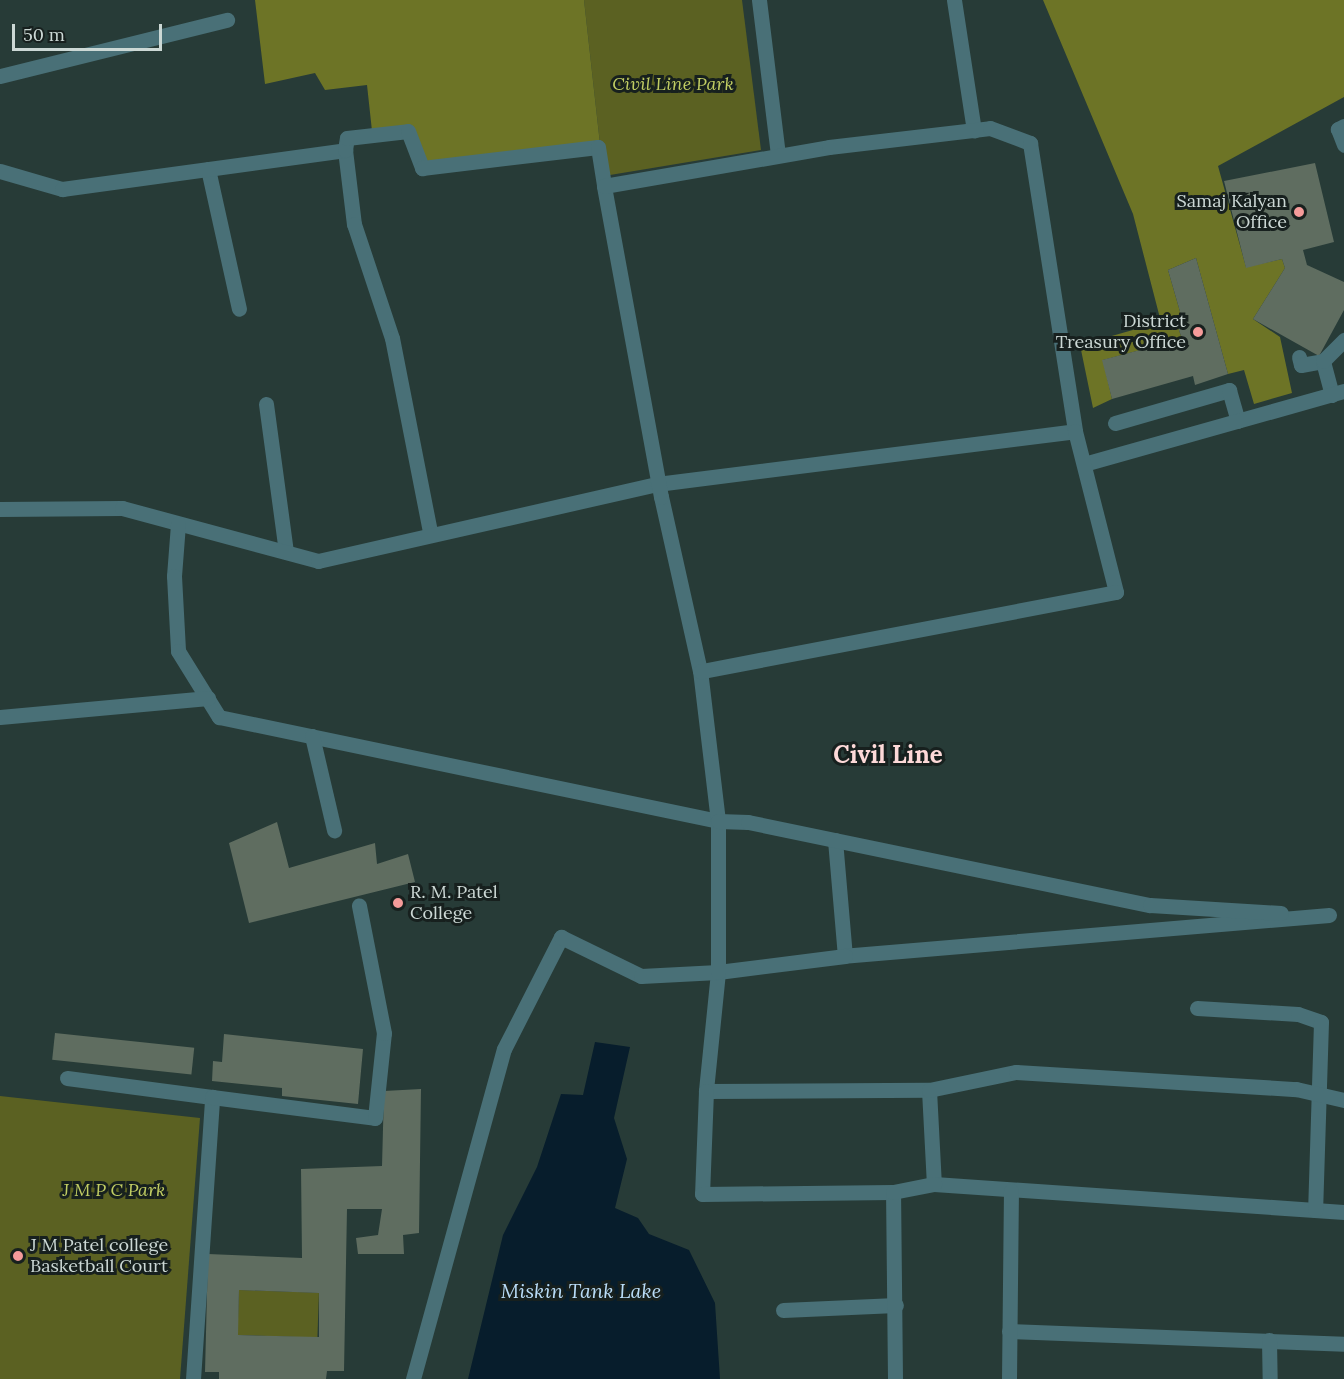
<!DOCTYPE html>
<html>
<head>
<meta charset="utf-8">
<style>
	body { margin:0 }
	#map { position:relative; width:1344px; height:1379px; overflow:hidden; background:#273b37; font-family:Lora,serif }
	div>[style] { position:absolute }
	.green>* { inset:0; background:#5b6122; transform-origin:0 0 }
	.forest>* { inset:0; background:#6d7426 }
	.water>* { inset:0; background:#071d2c }
	.building>* { inset:0; background:#5f6d60; transform-origin:0 0 }
	.minor>* { height:15px; margin:-7.5px; padding:0 7.5px; transform-origin:7.5px; border-radius:7.5px; background:#497077 }
	.dots>* { width:16px; height:16px; translate:-50% -50%; box-sizing:border-box; border:3px solid #17201e; border-radius:50% }
	span { translate:-50% -50%; white-space:nowrap; text-align:center; line-height:1.15; -webkit-text-stroke:6px #17201e; paint-order:stroke }
	.park-label { font-size:18px; color:#c1cd63; font-style:italic }
	.poi-label { font-size:18px; color:#ccd8d5 }
	.right { translate:-100% -50%; text-align:right }
	.left { translate:0 -50%; text-align:left }
	.water-label { font-size:20px; color:#b9dcf7; font-style:italic }
	.district-label { font-size:24px; color:#fdd9d8; font-weight:700 }
	.scale { position:absolute; left:12px; top:24px; width:150px; height:27px; box-sizing:border-box; border:3px solid #ccd8d5; border-top:0; padding-left:8px; font-size:18px; line-height:21px; white-space:nowrap; color:#ccd8d5; -webkit-text-stroke:4px #17201e; paint-order:stroke }
</style>
</head>
<body>
<div id="map">
	<div class="green">
		<i style="clip-path:polygon(584px 0,742px 0,761px 150px,610px 175px,600px 144px)"></i>
		<i style="clip-path:polygon(0 1096px,200px 1118px,180px 1379px,0 1379px)"></i>
		<i style="left:239px;top:1290px;width:80px;height:45px;rotate:2deg"></i>
	</div>
	<div class="forest">
		<i style="clip-path:polygon(255px 0,584px 0,600px 144px,424px 166px,409px 129px,372px 131px,367px 85px,325px 90px,315px 73px,265px 84px)"></i>
		<i style="clip-path:polygon(1043px 0,1344px 0,1344px 97px,1218px 166px,1246px 267px,1282px 259px,1285px 268px,1253px 319px,1280px 337px,1292px 393px,1254px 404px,1244px 370px,1228px 374px,1196px 258px,1168px 270px,1183px 322px,1177px 324px,1182px 339px,1103px 360px,1112px 399px,1093px 408px,1080px 345px,1161px 322px,1133px 214px)"></i>
	</div>
	<div class="water">
		<i style="clip-path:polygon(595px 1042px,630px 1047px,614px 1118px,627px 1159px,615px 1208px,638px 1218px,649px 1234px,689px 1250px,715px 1303px,720px 1379px,468px 1379px,503px 1235px,537px 1167px,561px 1094px,583px 1095px)"></i>
	</div>
	<div class="building">
		<i style="clip-path:polygon(1315px 163px,1334px 242px,1303px 250px,1307px 265px,1344px 282px,1344px 310px,1319px 356px,1253px 319px,1285px 268px,1282px 259px,1246px 268px,1224px 181px)"></i>
		<i style="clip-path:polygon(1196px 258px,1228px 374px,1195px 385px,1193px 376px,1112px 399px,1102px 360px,1182px 339px,1177px 324px,1183px 322px,1168px 270px)"></i>
		<i style="clip-path:polygon(277px 822px,289px 868px,375px 843px,377px 864px,408px 854px,415px 882px,249px 923px,229px 843px)"></i>
		<i style="left:55px;top:1033px;width:140px;height:27px;rotate:6deg"></i>
		<i style="clip-path:polygon(224px 1034px,363px 1049px,358px 1104px,282px 1096px,282px 1088px,212px 1081px,213px 1061px,222px 1062px)"></i>
		<i style="clip-path:polygon(evenodd,421px 1089px,419px 1233px,403px 1235px,404px 1254px,358px 1254px,356px 1238px,378px 1235px,382px 1209px,347px 1209px,344px 1371px,327px 1371px,326px 1379px,219px 1379px,219px 1372px,205px 1372px,208px 1254px,302px 1258px,301px 1169px,382px 1166px,384px 1091px,421px 1089px,239px 1290px,319px 1293px,319px 1337px,238px 1335px,239px 1290px)"></i>
	</div>
	<div class="minor">
		<i style="left:759px;top:0;width:156px;rotate:83deg"></i>
		<i style="left:954px;top:0;width:132px;rotate:81.3deg"></i>
		<i style="left:0;top:76px;width:234px;rotate:-13.9deg"></i>
		<i style="left:1344px;top:126px;width:7px;rotate:153deg"></i>
		<i style="left:1338px;top:129px;width:17px;rotate:69deg"></i>
		<i style="left:345px;top:150px;width:75px;rotate:83.1deg"></i>
		<i style="left:354px;top:224px;width:120px;rotate:71.6deg"></i>
		<i style="left:392px;top:338px;width:198px;rotate:78.9deg"></i>
		<i style="left:208px;top:169px;width:143px;rotate:77.5deg"></i>
		<i style="left:0;top:171px;width:65px;rotate:16.2deg"></i>
		<i style="left:62px;top:189px;width:286px;rotate:-7.8deg"></i>
		<i style="left:345px;top:150px;width:12px;rotate:-81deg"></i>
		<i style="left:347px;top:138px;width:61px;rotate:-6.5deg"></i>
		<i style="left:408px;top:131px;width:40px;rotate:69deg"></i>
		<i style="left:422px;top:168px;width:177px;rotate:-6.8deg"></i>
		<i style="left:598px;top:147px;width:39px;rotate:81deg"></i>
		<i style="left:1299px;top:357px;width:8px;rotate:76deg"></i>
		<i style="left:1301px;top:365px;width:22px;rotate:-10deg"></i>
		<i style="left:1332px;top:395px;width:35px;rotate:-105deg"></i>
		<i style="left:1323px;top:361px;width:30px;rotate:-45deg"></i>
		<i style="left:266px;top:404px;width:149px;rotate:82.3deg"></i>
		<i style="left:1115px;top:423px;width:119px;rotate:-16.1deg"></i>
		<i style="left:1229px;top:390px;width:32px;rotate:74deg"></i>
		<i style="left:1084px;top:464px;width:270px;rotate:-15.7deg"></i>
		<i style="left:0;top:509px;width:122px;rotate:-0.5deg"></i>
		<i style="left:122px;top:508px;width:203px;rotate:15.1deg"></i>
		<i style="left:318px;top:561px;width:348px;rotate:-12.8deg"></i>
		<i style="left:657px;top:484px;width:421px;rotate:-7.2deg"></i>
		<i style="left:178px;top:524px;width:52px;rotate:94.4deg"></i>
		<i style="left:174px;top:576px;width:75px;rotate:86.9deg"></i>
		<i style="left:178px;top:651px;width:78px;rotate:58.2deg"></i>
		<i style="left:219px;top:717px;width:510px;rotate:11.77deg"></i>
		<i style="left:718px;top:821px;width:151px;rotate:-96.8deg"></i>
		<i style="left:700px;top:671px;width:178px;rotate:-102.6deg"></i>
		<i style="left:661px;top:497px;width:316px;rotate:-100.4deg"></i>
		<i style="left:604px;top:186px;width:228px;rotate:-9.8deg"></i>
		<i style="left:829px;top:147px;width:162px;rotate:-6.7deg"></i>
		<i style="left:990px;top:128px;width:43px;rotate:20.6deg"></i>
		<i style="left:1030px;top:143px;width:291px;rotate:81.1deg"></i>
		<i style="left:1075px;top:431px;width:166px;rotate:75.7deg"></i>
		<i style="left:1116px;top:592px;width:423px;rotate:169.2deg"></i>
		<i style="left:0;top:717px;width:209px;rotate:-5.2deg"></i>
		<i style="left:312px;top:736px;width:97px;rotate:76.8deg"></i>
		<i style="left:835px;top:840px;width:116px;rotate:85.1deg"></i>
		<i style="left:1329px;top:915px;width:486px;rotate:175.2deg"></i>
		<i style="left:845px;top:956px;width:128px;rotate:172.8deg"></i>
		<i style="left:718px;top:972px;width:120px;rotate:95.8deg"></i>
		<i style="left:706px;top:1091px;width:223px;rotate:-0.3deg"></i>
		<i style="left:929px;top:1090px;width:94px;rotate:87deg"></i>
		<i style="left:934px;top:1184px;width:411px;rotate:3.9deg"></i>
		<i style="left:1197px;top:1008px;width:101px;rotate:3.4deg"></i>
		<i style="left:1298px;top:1014px;width:24px;rotate:19deg"></i>
		<i style="left:1321px;top:1022px;width:188px;rotate:91.8deg"></i>
		<i style="left:67px;top:1078px;width:146px;rotate:7.5deg"></i>
		<i style="left:929px;top:1090px;width:89px;rotate:-11.7deg"></i>
		<i style="left:1016px;top:1072px;width:281px;rotate:3.5deg"></i>
		<i style="left:1296px;top:1089px;width:49px;rotate:12.9deg"></i>
		<i style="left:706px;top:1091px;width:103px;rotate:92.2deg"></i>
		<i style="left:702px;top:1194px;width:191px;rotate:-0.6deg"></i>
		<i style="left:783px;top:1310px;width:113px;rotate:-2.5deg"></i>
		<i style="left:1009px;top:1331px;width:335px;rotate:2.2deg"></i>
		<i style="left:1269px;top:1340px;width:39px;rotate:89deg"></i>
		<i style="left:193px;top:1379px;width:283px;rotate:-86.1deg"></i>
		<i style="left:212px;top:1097px;width:164px;rotate:7.3deg"></i>
		<i style="left:375px;top:1118px;width:85px;rotate:-84deg"></i>
		<i style="left:384px;top:1033px;width:130px;rotate:-101.1deg"></i>
		<i style="left:413px;top:1379px;width:342px;rotate:-74.6deg"></i>
		<i style="left:504px;top:1049px;width:126px;rotate:-63deg"></i>
		<i style="left:561px;top:937px;width:89px;rotate:26deg"></i>
		<i style="left:641px;top:976px;width:77px;rotate:-3deg"></i>
		<i style="left:718px;top:972px;width:151px;rotate:-90deg"></i>
		<i style="left:718px;top:821px;width:30px;rotate:2deg"></i>
		<i style="left:748px;top:822px;width:410px;rotate:11.7deg"></i>
		<i style="left:1150px;top:905px;width:131px;rotate:3.5deg"></i>
		<i style="left:895px;top:1379px;width:187px;rotate:-90.6deg"></i>
		<i style="left:893px;top:1192px;width:42px;rotate:-11deg"></i>
		<i style="left:1009px;top:1379px;width:188px;rotate:-89.4deg"></i>
	</div>
	<div class="dots">
		<i style="left:1299px;top:212px;background:#f59b9a"></i>
		<i style="left:1198px;top:332px;background:#f59b9a"></i>
		<i style="left:398px;top:903px;background:#f59b9a"></i>
		<i style="left:18px;top:1256px;background:#f59b9a"></i>
	</div>
	<div class="park-label">
		<span style="left:673px;top:84px">Civil Line Park</span>
		<span style="left:114px;top:1190px">J M P C Park</span>
	</div>
	<div class="poi-label">
		<span class="right" style="left:1287px;top:212px">Samaj Kalyan<br>Office</span>
		<span class="right" style="left:1186px;top:332px">District<br>Treasury Office</span>
		<span class="left" style="left:410px;top:903px">R. M. Patel<br>College</span>
		<span class="left" style="left:30px;top:1256px">J M Patel college<br>Basketball Court</span>
	</div>
	<div class="water-label">
		<span style="left:581px;top:1290px">Miskin Tank Lake</span>
	</div>
	<div class="district-label">
		<span style="left:888px;top:755px">Civil Line</span>
	</div>
	<div class="scale">50 m</div>
</div>
</body>
</html>
